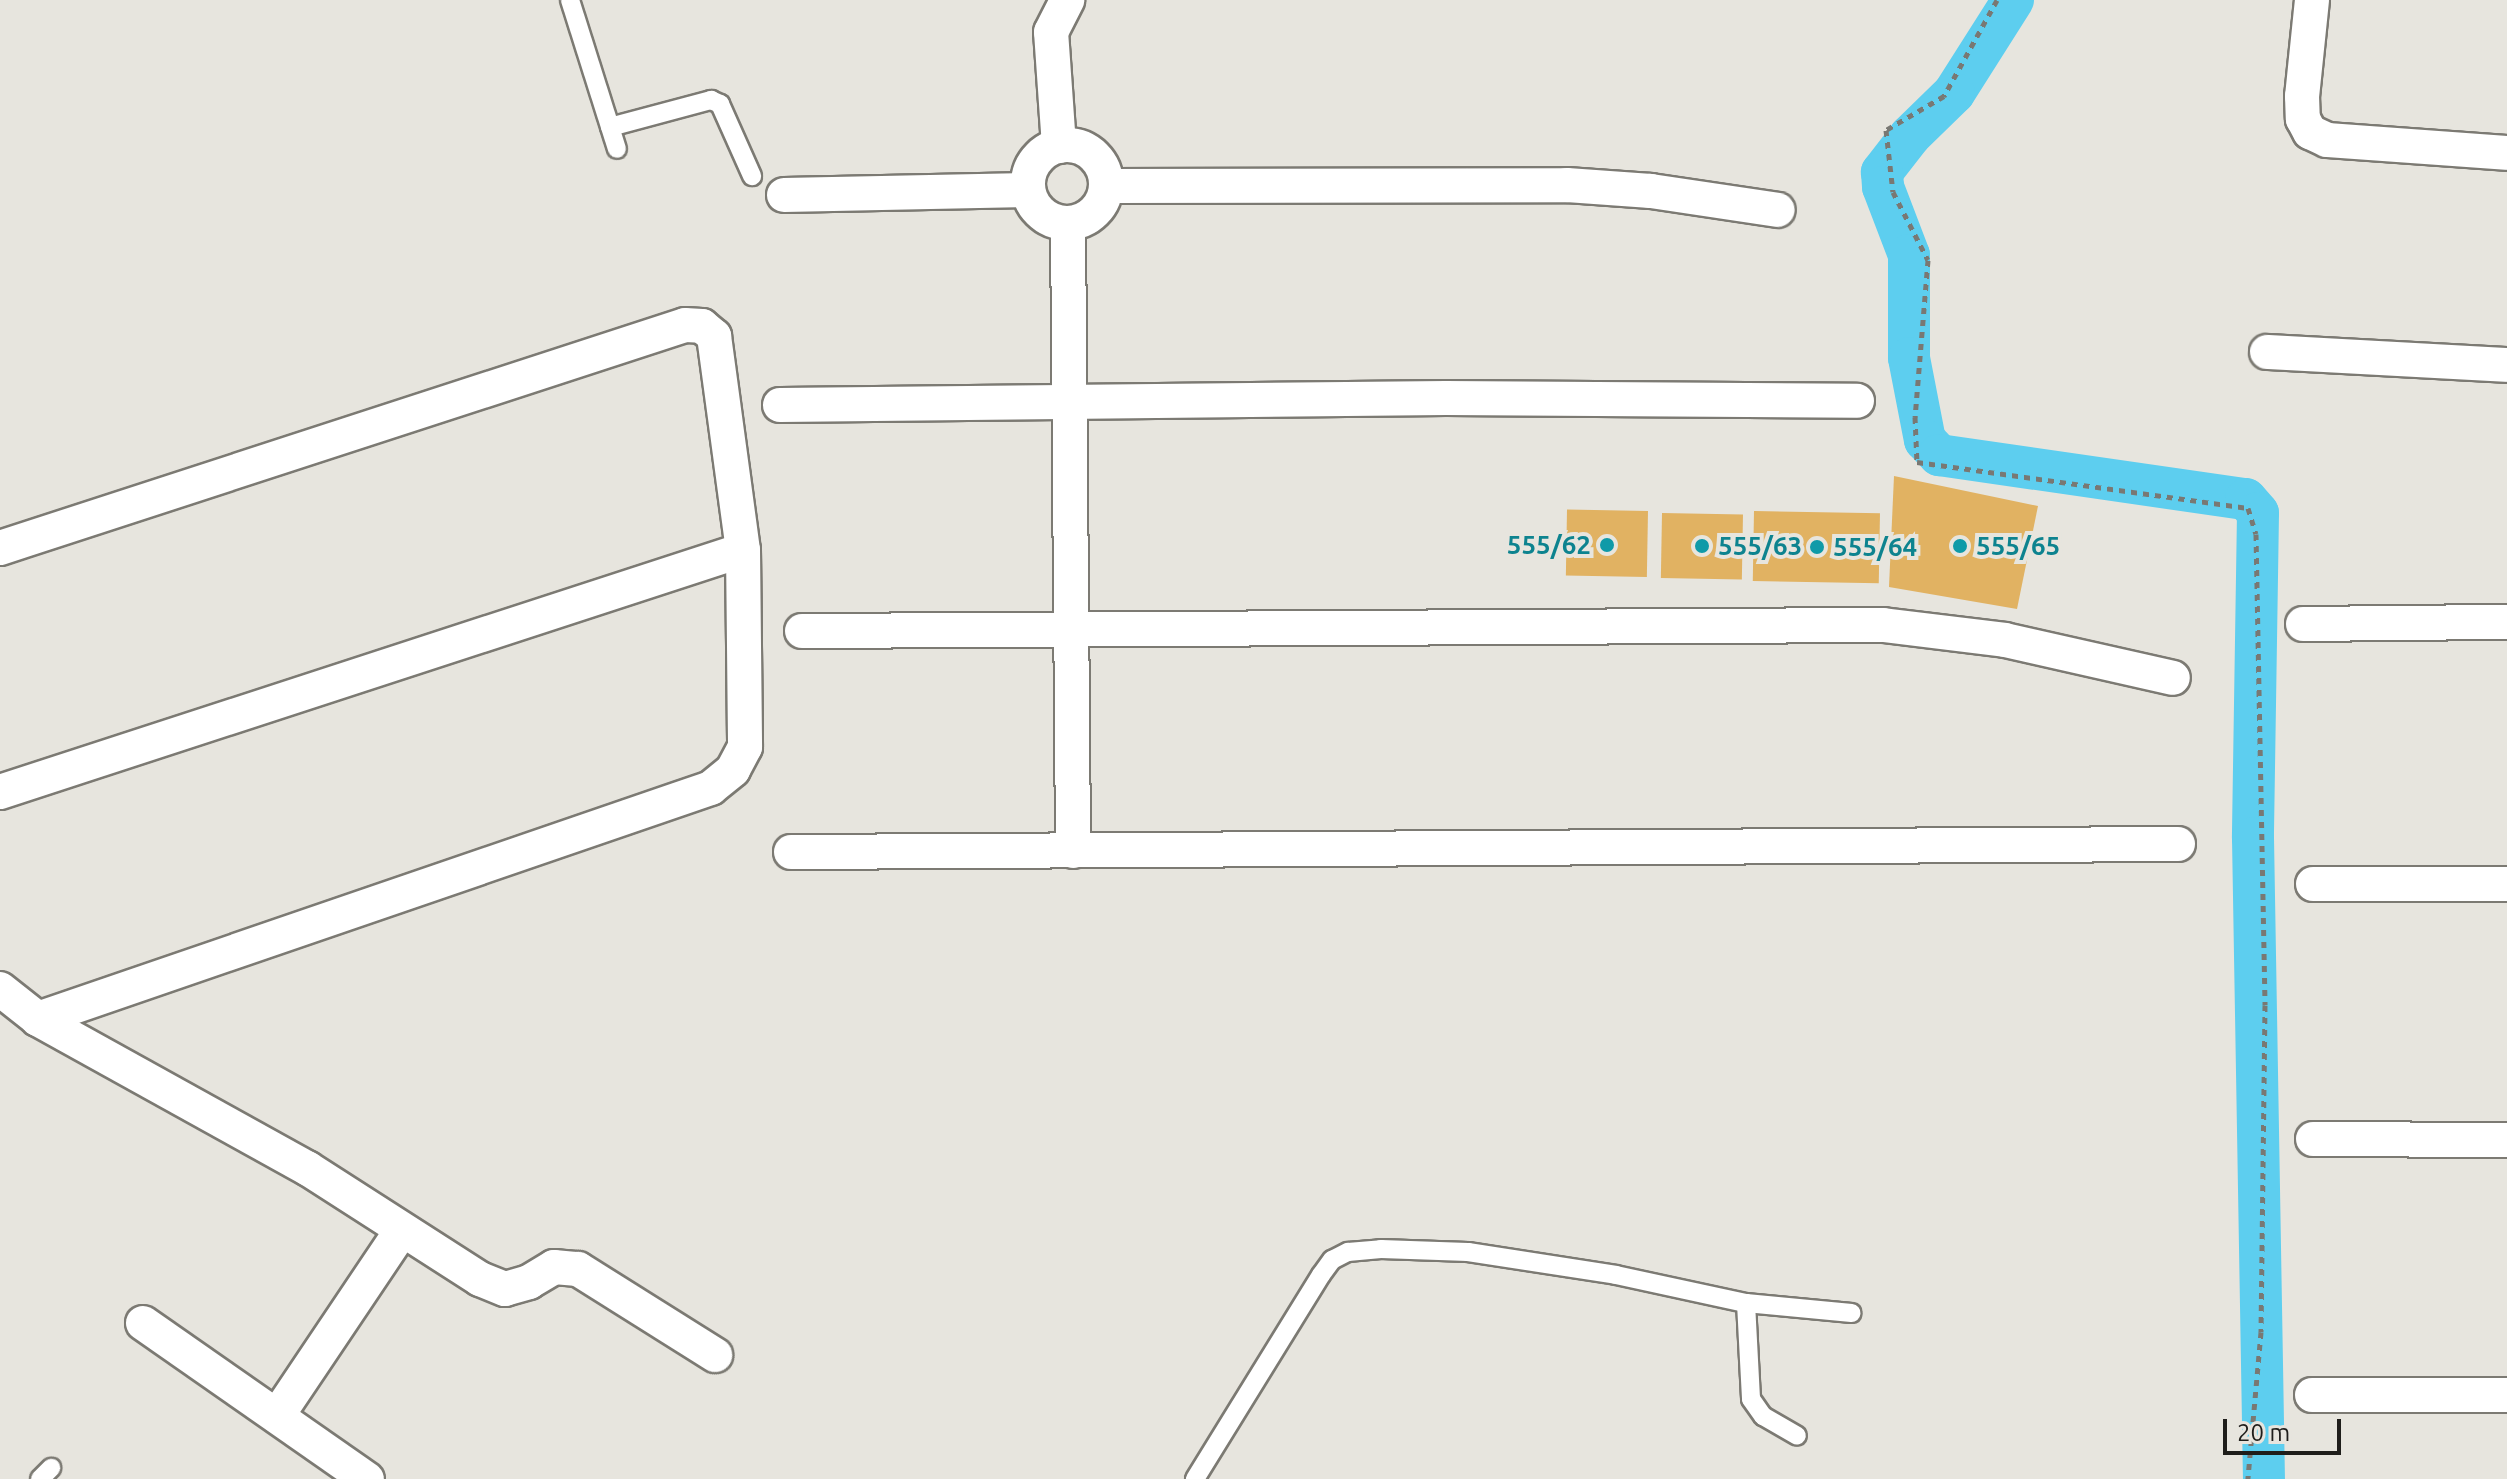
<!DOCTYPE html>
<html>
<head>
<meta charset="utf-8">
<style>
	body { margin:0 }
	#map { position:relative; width:2507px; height:1479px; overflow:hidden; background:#e7e5de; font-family:Ubuntu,sans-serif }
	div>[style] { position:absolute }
	.canal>* { height:42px; margin:-21px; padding:0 21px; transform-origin:21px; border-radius:21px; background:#5dceef }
	.building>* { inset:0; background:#e1b262; transform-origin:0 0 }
	.path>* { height:5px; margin-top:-2.5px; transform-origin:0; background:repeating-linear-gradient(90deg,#797873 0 6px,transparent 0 12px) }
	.roads { filter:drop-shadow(2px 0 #7c7a73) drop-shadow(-2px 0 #7c7a73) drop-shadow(0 2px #7c7a73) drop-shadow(0 -2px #7c7a73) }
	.lane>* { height:18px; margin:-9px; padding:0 9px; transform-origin:9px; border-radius:9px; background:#fff }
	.street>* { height:34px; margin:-17px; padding:0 17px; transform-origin:17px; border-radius:17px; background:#fff }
	.street>.ring { margin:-17px; padding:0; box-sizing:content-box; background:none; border:34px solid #fff; border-radius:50% }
	.dots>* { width:22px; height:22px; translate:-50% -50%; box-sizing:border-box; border:4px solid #e7e5de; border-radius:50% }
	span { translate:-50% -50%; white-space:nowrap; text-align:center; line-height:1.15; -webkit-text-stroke:8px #e7e5de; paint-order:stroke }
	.culture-label { font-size:26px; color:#0d838f; font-weight:700 }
	.right { translate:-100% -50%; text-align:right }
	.left { translate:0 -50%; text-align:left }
	.scale { position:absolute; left:2223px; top:1419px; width:118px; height:36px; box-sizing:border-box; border:4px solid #1f1e1b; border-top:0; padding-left:10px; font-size:24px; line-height:28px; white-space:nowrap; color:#1f1e1b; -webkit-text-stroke:6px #e7e5de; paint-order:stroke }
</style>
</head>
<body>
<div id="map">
	<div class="canal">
		<i style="left:2013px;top:0;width:110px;rotate:122.4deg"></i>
		<i style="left:1954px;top:93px;width:62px;rotate:135.7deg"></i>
		<i style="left:1910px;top:136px;width:46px;rotate:127.9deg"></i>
		<i style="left:1882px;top:172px;width:15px;rotate:86deg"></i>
		<i style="left:1883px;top:187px;width:73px;rotate:69.1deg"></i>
		<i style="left:1909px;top:255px;width:103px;rotate:90deg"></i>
		<i style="left:1909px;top:358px;width:84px;rotate:79deg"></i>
		<i style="left:1925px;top:440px;width:21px;rotate:47deg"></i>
		<i style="left:1939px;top:455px;width:310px;rotate:8.2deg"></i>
		<i style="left:2246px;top:499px;width:18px;rotate:49deg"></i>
		<i style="left:2258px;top:513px;width:325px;rotate:90.9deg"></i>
		<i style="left:2253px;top:838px;width:641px;rotate:89.02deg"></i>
	</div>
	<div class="building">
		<i style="clip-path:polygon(1894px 476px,2038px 506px,2017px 609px,1889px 587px)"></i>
		<i style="left:1648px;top:511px;width:66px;height:81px;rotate:91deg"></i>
		<i style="left:1754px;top:511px;width:126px;height:70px;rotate:1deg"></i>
		<i style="left:1662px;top:513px;width:81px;height:65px;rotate:1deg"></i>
	</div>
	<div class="path">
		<i style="left:1997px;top:0;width:110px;rotate:118.9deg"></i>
		<i style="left:1944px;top:96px;width:67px;rotate:149.6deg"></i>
		<i style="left:1886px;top:130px;width:62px;rotate:83.6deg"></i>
		<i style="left:1893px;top:192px;width:76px;rotate:62.8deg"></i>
		<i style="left:1928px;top:260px;width:158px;rotate:94.7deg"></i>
		<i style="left:1915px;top:417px;width:45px;rotate:87.5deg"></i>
		<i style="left:1917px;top:462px;width:334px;rotate:7.9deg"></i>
		<i style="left:2248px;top:508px;width:27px;rotate:73deg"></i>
		<i style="left:2256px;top:534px;width:471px;rotate:88.9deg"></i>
		<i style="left:2265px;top:1005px;width:327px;rotate:90.7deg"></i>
		<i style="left:2261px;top:1332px;width:148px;rotate:95.1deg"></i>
	</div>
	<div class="roads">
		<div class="lane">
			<i style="left:570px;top:0;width:156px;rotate:72.5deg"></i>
			<i style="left:610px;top:127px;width:105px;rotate:-15deg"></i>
			<i style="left:711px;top:100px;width:10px;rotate:24deg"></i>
			<i style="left:720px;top:104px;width:79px;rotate:66deg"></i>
			<i style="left:1746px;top:1303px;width:96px;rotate:87deg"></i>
			<i style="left:1751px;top:1399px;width:21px;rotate:55deg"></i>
			<i style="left:1763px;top:1416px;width:39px;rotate:30deg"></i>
			<i style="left:40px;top:1479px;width:16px;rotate:-45deg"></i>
			<i style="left:1195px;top:1479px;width:240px;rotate:-58.3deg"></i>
			<i style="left:1321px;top:1275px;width:19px;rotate:-54deg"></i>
			<i style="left:1332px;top:1260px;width:18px;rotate:-27deg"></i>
			<i style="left:1348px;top:1252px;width:33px;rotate:-5deg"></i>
			<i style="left:1381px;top:1249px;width:87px;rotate:2deg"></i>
			<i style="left:1468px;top:1252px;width:150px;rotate:8.8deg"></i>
			<i style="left:1616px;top:1275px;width:133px;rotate:12.2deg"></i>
			<i style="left:1746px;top:1303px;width:106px;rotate:5.4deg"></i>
		</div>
		<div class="street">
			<i style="left:2312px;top:0;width:97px;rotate:95.9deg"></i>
			<i style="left:2302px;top:96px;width:23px;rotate:88deg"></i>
			<i style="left:2303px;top:119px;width:15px;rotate:62deg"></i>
			<i style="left:2310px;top:132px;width:19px;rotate:25deg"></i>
			<i style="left:2327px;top:140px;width:180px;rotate:4.1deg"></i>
			<i class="ring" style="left:1028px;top:145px;width:44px;height:44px"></i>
			<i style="left:1059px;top:146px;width:114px;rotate:-94deg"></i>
			<i style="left:1051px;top:32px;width:36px;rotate:-63deg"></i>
			<i style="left:1106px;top:186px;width:461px;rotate:-0.1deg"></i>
			<i style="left:1567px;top:185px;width:84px;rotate:4.1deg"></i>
			<i style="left:1651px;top:191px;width:128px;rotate:8.5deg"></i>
			<i style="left:784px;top:195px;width:244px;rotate:-1.2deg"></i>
			<i style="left:1068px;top:223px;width:628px;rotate:89.54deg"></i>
			<i style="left:2267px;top:352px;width:240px;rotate:3.1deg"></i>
			<i style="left:780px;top:405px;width:666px;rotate:-0.6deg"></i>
			<i style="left:1446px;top:398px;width:411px;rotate:0.4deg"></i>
			<i style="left:0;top:548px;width:720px;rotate:-18.03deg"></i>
			<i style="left:685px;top:325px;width:17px;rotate:3deg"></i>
			<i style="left:702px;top:326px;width:16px;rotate:40deg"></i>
			<i style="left:714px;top:336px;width:216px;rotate:82.3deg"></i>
			<i style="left:743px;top:550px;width:197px;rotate:89.4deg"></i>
			<i style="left:745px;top:747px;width:26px;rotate:118deg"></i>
			<i style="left:733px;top:770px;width:28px;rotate:141deg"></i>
			<i style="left:711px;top:788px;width:712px;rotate:161.06deg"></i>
			<i style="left:2303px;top:624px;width:204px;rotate:-0.6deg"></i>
			<i style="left:802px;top:631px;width:1081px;rotate:-0.32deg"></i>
			<i style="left:1883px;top:625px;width:123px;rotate:7deg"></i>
			<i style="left:2005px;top:640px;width:172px;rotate:12.7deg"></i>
			<i style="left:0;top:792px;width:781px;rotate:-18.04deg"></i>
			<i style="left:791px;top:852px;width:1387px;rotate:-0.33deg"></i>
			<i style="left:2313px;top:884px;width:194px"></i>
			<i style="left:0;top:989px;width:48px;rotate:38.3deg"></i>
			<i style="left:38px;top:1019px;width:308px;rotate:29deg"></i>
			<i style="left:307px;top:1168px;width:206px;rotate:32.7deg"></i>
			<i style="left:480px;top:1279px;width:27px;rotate:22deg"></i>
			<i style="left:505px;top:1289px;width:25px;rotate:-16deg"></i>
			<i style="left:529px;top:1282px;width:29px;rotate:-31deg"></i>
			<i style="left:554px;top:1267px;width:24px;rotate:5deg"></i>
			<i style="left:578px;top:1269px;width:162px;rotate:32.1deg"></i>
			<i style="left:2313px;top:1139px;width:194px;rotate:0.3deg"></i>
			<i style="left:143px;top:1323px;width:273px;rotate:34.9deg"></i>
			<i style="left:2312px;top:1395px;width:195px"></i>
			<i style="left:277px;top:1416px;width:224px;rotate:-56.1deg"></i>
		</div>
	</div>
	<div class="dots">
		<i style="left:1607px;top:545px;background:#0f9aa8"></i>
		<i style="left:1702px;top:546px;background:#0f9aa8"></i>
		<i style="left:1960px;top:546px;background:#0f9aa8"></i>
		<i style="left:1817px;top:547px;background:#0f9aa8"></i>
	</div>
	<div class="culture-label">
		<span class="right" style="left:1591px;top:545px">555/62</span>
		<span class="left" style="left:1718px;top:546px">555/63</span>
		<span class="left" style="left:1976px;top:546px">555/65</span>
		<span class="left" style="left:1833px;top:547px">555/64</span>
	</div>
	<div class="scale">20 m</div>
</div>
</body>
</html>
